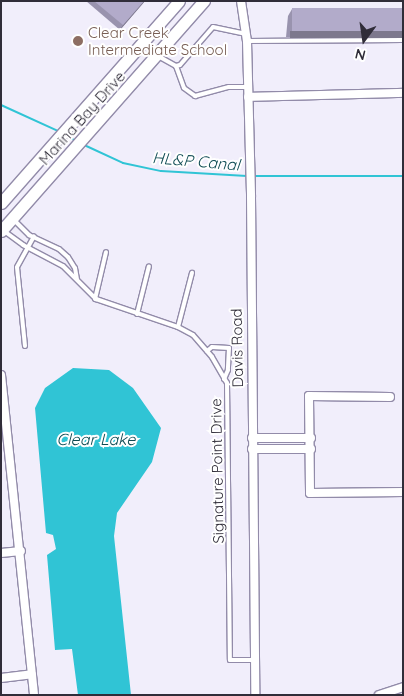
<!DOCTYPE html>
<html>
<head>
<meta charset="utf-8">
<style>
	body { margin:0 }
	#map { position:relative; width:404px; height:696px; overflow:hidden; background:#f1eefb; font-family:Quicksand,sans-serif }
	div>[style] { position:absolute }
	.water>* { inset:0; background:#30c4d5 }
	.stream>* { height:2px; margin:-1px; padding:0 1px; transform-origin:1px; border-radius:1px; background:#30c4d5 }
	.roads { filter:drop-shadow(1px 0 #928ba9) drop-shadow(-1px 0 #928ba9) drop-shadow(0 1px #928ba9) drop-shadow(0 -1px #928ba9) }
	.service>* { height:4px; margin:-2px; padding:0 2px; transform-origin:2px; border-radius:2px; background:#fff }
	.minor>* { height:8px; margin:-4px; padding:0 4px; transform-origin:4px; border-radius:4px; background:#fff }
	.secondary>* { height:11px; margin:-5.5px; padding:0 5.5px; transform-origin:5.5px; border-radius:5.5px; background:#fff }
	.wall>* { inset:0; background:#9993ae }
	.shaded-wall>* { inset:0; background:#7d788d; transform-origin:0 0 }
	.building>* { inset:0; background:#b2abca; transform-origin:0 0 }
	.dots>* { width:14px; height:14px; translate:-50% -50%; box-sizing:border-box; border:2px solid #fff; border-radius:50% }
	span { translate:-50% -50%; white-space:nowrap; text-align:center; line-height:1.15; -webkit-text-stroke:4px #fff; paint-order:stroke }
	.education-label { font-size:15px; color:#785e54 }
	.left { translate:0 -50%; text-align:left }
	.street-label { font-size:15px; color:#302d39 }
	.water-label { font-size:16px; color:#0e4b53; font-style:italic }
	.frame { position:absolute; inset:0; border:2px solid #302d39; pointer-events:none }
	.north { position:absolute; left:339px; top:15px; width:50px; height:50px; -webkit-text-stroke:4px #fff; paint-order:stroke; rotate:194deg; font-size:14px; font-weight:700; line-height:20px; text-align:center; color:#302d39 }
	.north::after { content:''; display:block; margin:auto; width:18px; height:22px; background:#302d39; clip-path:polygon(50% 0,100% 100%,50% 72%,0 100%) }
</style>
</head>
<body>
<div id="map">
	<div class="water">
		<i style="clip-path:polygon(73px 368px,109px 370px,133px 388px,161px 428px,152px 462px,117px 513px,114px 536px,131px 695px,78px 695px,72px 649px,55px 650px,47px 555px,56px 549px,53px 535px,46px 533px,35px 408px,45px 388px)"></i>
	</div>
	<div class="stream">
		<i style="left:1px;top:105px;width:63px;rotate:24.5deg"></i>
		<i style="left:67px;top:136px;width:10px;rotate:29deg"></i>
		<i style="left:82px;top:144px;width:45px;rotate:24.9deg"></i>
		<i style="left:123px;top:163px;width:39px;rotate:12deg"></i>
		<i style="left:161px;top:171px;width:86px;rotate:3.3deg"></i>
		<i style="left:252px;top:176px;width:151px"></i>
	</div>
	<div class="roads">
		<div class="service">
			<i style="left:247px;top:41px;width:156px;rotate:-0.4deg"></i>
			<i style="left:158px;top:56px;width:21px;rotate:29deg"></i>
			<i style="left:176px;top:66px;width:4px;rotate:-14deg"></i>
			<i style="left:180px;top:65px;width:50px;rotate:-49deg"></i>
			<i style="left:213px;top:27px;width:34px;rotate:12deg"></i>
			<i style="left:176px;top:66px;width:23px;rotate:70deg"></i>
			<i style="left:184px;top:88px;width:14px;rotate:36deg"></i>
			<i style="left:195px;top:96px;width:35px;rotate:-15deg"></i>
			<i style="left:229px;top:87px;width:19px"></i>
			<i style="left:13px;top:219px;width:23px;rotate:45deg"></i>
			<i style="left:29px;top:235px;width:33px;rotate:25deg"></i>
			<i style="left:59px;top:249px;width:12px;rotate:42deg"></i>
			<i style="left:68px;top:257px;width:13px;rotate:58deg"></i>
			<i style="left:75px;top:268px;width:11px;rotate:80deg"></i>
			<i style="left:4px;top:231px;width:24px;rotate:36deg"></i>
			<i style="left:23px;top:245px;width:45px;rotate:27.7deg"></i>
			<i style="left:63px;top:266px;width:47px;rotate:45deg"></i>
			<i style="left:96px;top:299px;width:87px;rotate:18.9deg"></i>
			<i style="left:178px;top:327px;width:17px;rotate:28deg"></i>
			<i style="left:193px;top:335px;width:29px;rotate:49deg"></i>
			<i style="left:212px;top:357px;width:30px;rotate:60deg"></i>
			<i style="left:227px;top:383px;width:277px;rotate:89.4deg"></i>
			<i style="left:230px;top:660px;width:25px"></i>
			<i style="left:95px;top:299px;width:48px;rotate:-76.8deg"></i>
			<i style="left:137px;top:314px;width:49px;rotate:-76deg"></i>
			<i style="left:178px;top:327px;width:56px;rotate:-75.5deg"></i>
			<i style="left:25px;top:346px;width:79px;rotate:-95.8deg"></i>
			<i style="left:17px;top:267px;width:35px;rotate:-61deg"></i>
			<i style="left:207px;top:351px;width:6px;rotate:-39deg"></i>
			<i style="left:212px;top:347px;width:17px;rotate:3deg"></i>
			<i style="left:229px;top:348px;width:22px;rotate:93deg"></i>
			<i style="left:228px;top:370px;width:10px;rotate:114deg"></i>
		</div>
		<div class="minor">
			<i style="left:241px;top:1px;width:40px;rotate:81.5deg"></i>
			<i style="left:247px;top:41px;width:156px;rotate:88.5deg"></i>
			<i style="left:251px;top:197px;width:498px;rotate:89.5deg"></i>
			<i style="left:248px;top:97px;width:155px;rotate:-1.5deg"></i>
			<i style="left:1px;top:375px;width:322px;rotate:84.1deg"></i>
			<i style="left:390px;top:397px;width:81px;rotate:-179.3deg"></i>
			<i style="left:309px;top:396px;width:97px;rotate:89.4deg"></i>
			<i style="left:310px;top:493px;width:93px;rotate:-0.6deg"></i>
			<i style="left:252px;top:438px;width:59px"></i>
			<i style="left:252px;top:449px;width:59px"></i>
			<i style="left:1px;top:553px;width:20px;rotate:-6deg"></i>
			<i style="left:1px;top:678px;width:31px;rotate:-7deg"></i>
			<i style="left:379px;top:695px;width:25px;rotate:-18deg"></i>
		</div>
		<div class="secondary">
			<i style="left:1px;top:203px;width:269px;rotate:-48.6deg"></i>
			<i style="left:1px;top:231px;width:307px;rotate:-48.6deg"></i>
		</div>
	</div>
	<div class="wall">
		<i style="clip-path:polygon(86px 1px,145px 1px,120px 30px)"></i>
		<i style="clip-path:polygon(403px 8px,403px 37px,286px 37px,288px 16px,292px 9px)"></i>
	</div>
	<div class="shaded-wall">
		<i style="clip-path:polygon(144px 1px,145px 1px,120px 30px,123px 25px)"></i>
		<i style="left:290px;top:31px;width:113px;height:7px"></i>
	</div>
	<div class="building">
		<i style="clip-path:polygon(94px 1px,144px 1px,123px 25px)"></i>
		<i style="left:403px;top:8px;width:23px;height:111px;rotate:90deg"></i>
	</div>
	<div class="dots">
		<i style="left:78px;top:41px;background:#8d6e63"></i>
	</div>
	<div class="education-label">
		<span class="left" style="left:88px;top:41px">Clear Creek<br>Intermediate School</span>
	</div>
	<div class="street-label">
		<span style="left:82px;top:118px;rotate:-48deg">Marina Bay Drive</span>
		<span style="left:237px;top:348px;rotate:-91deg">Davis Road</span>
		<span style="left:217px;top:471px;rotate:-91deg">Signature Point Drive</span>
	</div>
	<div class="water-label">
		<span style="left:196px;top:161px;rotate:5deg">HL&amp;P Canal</span>
		<span style="left:96px;top:439px">Clear Lake</span>
	</div>
	<div class="frame"></div>
	<div class="north">N</div>
</div>
</body>
</html>
